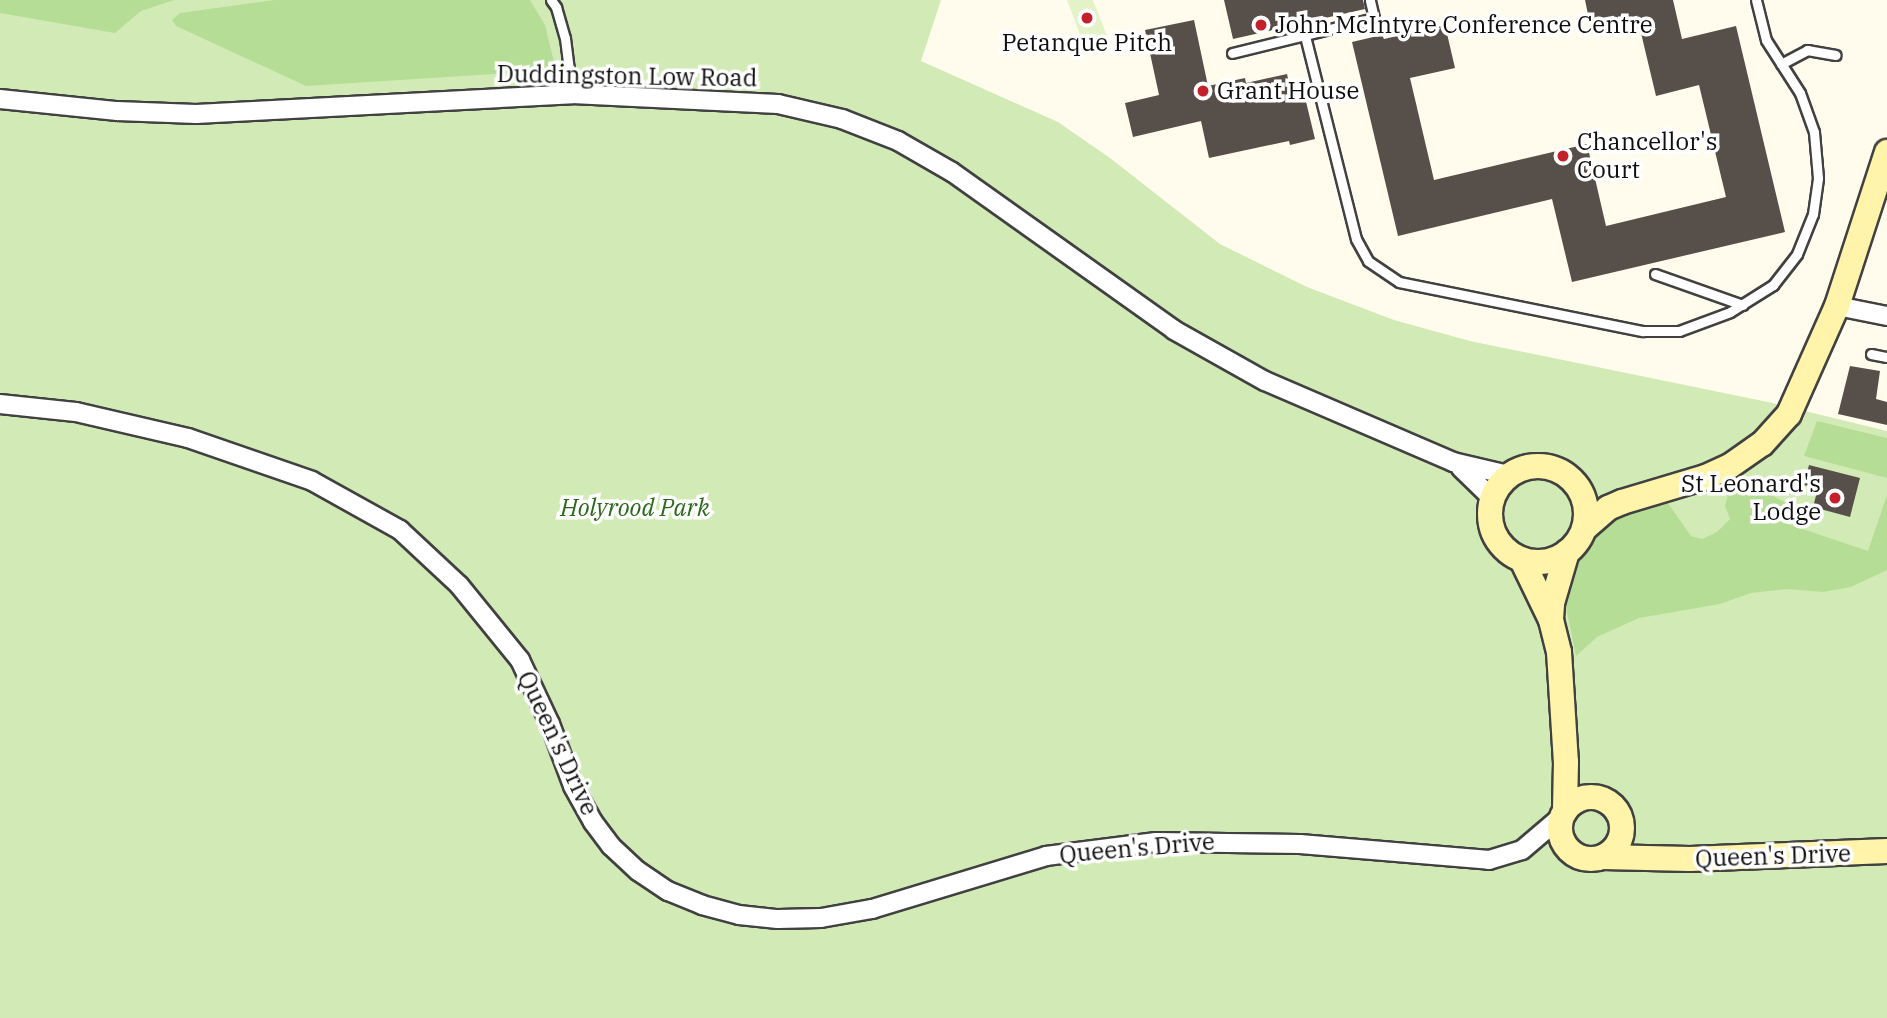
<!DOCTYPE html>
<html>
<head>
<meta charset="utf-8">
<style>
	body { margin:0 }
	#map { position:relative; width:1887px; height:1018px; overflow:hidden; background:#fffcee; font-family:"IBM Plex Serif",serif }
	div>[style] { position:absolute }
	.green>* { inset:0; background:#d2ebb6 }
	.forest>* { inset:0; background:#b6dd95 }
	.pitch>* { inset:0; background:#e4f2c8 }
	.building>* { inset:0; background:#574f4a }
	.roads { filter:drop-shadow(2px 0 #414141) drop-shadow(-2px 0 #414141) drop-shadow(0 2px #414141) drop-shadow(0 -2px #414141) }
	.lane>* { height:9px; margin:-4.5px; padding:0 4.5px; transform-origin:4.5px; border-radius:4.5px; background:#fff }
	.street>* { height:18px; margin:-9px; padding:0 9px; transform-origin:9px; border-radius:9px; background:#fff }
	.secondary>* { height:24px; margin:-12px; padding:0 12px; transform-origin:12px; border-radius:12px; background:#fff4a9 }
	.secondary>.ring { margin:-12px; padding:0; box-sizing:content-box; background:none; border:24px solid #fff4a9; border-radius:50% }
	.dots>* { width:19px; height:19px; translate:-50% -50%; box-sizing:border-box; border:4px solid #fff; border-radius:50% }
	span { translate:-50% -50%; white-space:nowrap; text-align:center; line-height:1.15; -webkit-text-stroke:7px #fff; paint-order:stroke }
	.poi-label { font-size:24px; color:#0e0e0e }
	.left { translate:0 -50%; text-align:left }
	.right { translate:-100% -50%; text-align:right }
	.street-label { font-size:24px; color:#0e0e0e }
	.park-label { font-size:24px; color:#2c681b; font-style:italic }
</style>
</head>
<body>
<div id="map">
	<div class="green">
		<i style="clip-path:polygon(0 0,941px 0,921px 61px,1058px 122px,1110px 158px,1220px 244px,1307px 287px,1394px 320px,1470px 341px,1768px 402px,1887px 431px,1887px 1018px,0 1018px)"></i>
	</div>
	<div class="forest">
		<i style="clip-path:polygon(0 0,174px 0,141px 11px,115px 33px,0 13px)"></i>
		<i style="clip-path:polygon(274px 0,530px 0,545px 25px,556px 70px,306px 86px,176px 26px,172px 20px,180px 13px)"></i>
		<i style="clip-path:polygon(1817px 421px,1887px 438px,1887px 478px,1804px 456px)"></i>
		<i style="clip-path:polygon(1760px 489px,1786px 503px,1779px 521px,1868px 551px,1887px 495px,1887px 570px,1851px 587px,1823px 592px,1787px 589px,1751px 593px,1720px 604px,1639px 618px,1597px 637px,1576px 656px,1566px 607px,1567px 589px,1572px 573px,1603px 526px,1640px 508px,1667px 502px,1691px 536px,1702px 539px,1717px 532px,1730px 519px,1725px 506px,1728px 494px)"></i>
	</div>
	<div class="pitch">
		<i style="clip-path:polygon(1067px 0,1093px 0,1107px 36px,1084px 45px)"></i>
	</div>
	<div class="building">
		<i style="clip-path:polygon(1224px 0,1363px 0,1365px 9px,1233px 39px)"></i>
		<i style="clip-path:polygon(1585px 0,1673px 0,1682px 39px,1736px 26px,1785px 232px,1572px 282px,1552px 199px,1398px 236px,1352px 42px,1382px 35px,1384px 39px,1445px 25px,1455px 68px,1410px 78px,1434px 180px,1587px 144px,1606px 226px,1726px 197px,1699px 85px,1656px 96px,1641px 33px,1632px 35px,1629px 21px,1591px 29px)"></i>
		<i style="clip-path:polygon(1194px 20px,1208px 86px,1245px 78px,1246px 83px,1287px 74px,1290px 88px,1302px 85px,1315px 139px,1290px 145px,1289px 141px,1209px 158px,1201px 121px,1133px 137px,1125px 103px,1159px 95px,1145px 30px)"></i>
		<i style="clip-path:polygon(1850px 366px,1880px 371px,1876px 399px,1887px 402px,1887px 425px,1838px 414px)"></i>
		<i style="clip-path:polygon(1809px 465px,1860px 478px,1850px 517px,1813px 507px,1818px 488px,1804px 485px)"></i>
	</div>
	<div class="roads">
		<div class="lane">
			<i style="left:551px;top:0;width:9px;rotate:54deg"></i>
			<i style="left:556px;top:7px;width:32px;rotate:74deg"></i>
			<i style="left:565px;top:38px;width:56px;rotate:82.9deg"></i>
			<i style="left:1305px;top:36px;width:209px;rotate:75.9deg"></i>
			<i style="left:1356px;top:239px;width:25px;rotate:61deg"></i>
			<i style="left:1368px;top:261px;width:37px;rotate:34deg"></i>
			<i style="left:1399px;top:282px;width:249px;rotate:11.4deg"></i>
			<i style="left:1643px;top:331px;width:36px"></i>
			<i style="left:1679px;top:331px;width:54px;rotate:-20.4deg"></i>
			<i style="left:1730px;top:312px;width:51px;rotate:-32.1deg"></i>
			<i style="left:1773px;top:285px;width:39px;rotate:-52deg"></i>
			<i style="left:1797px;top:254px;width:43px;rotate:-68.2deg"></i>
			<i style="left:1813px;top:214px;width:36px;rotate:-82deg"></i>
			<i style="left:1818px;top:178px;width:46px;rotate:-95deg"></i>
			<i style="left:1814px;top:132px;width:41px;rotate:-109.7deg"></i>
			<i style="left:1800px;top:93px;width:63px;rotate:-122.7deg"></i>
			<i style="left:1766px;top:40px;width:41px;rotate:-104deg"></i>
			<i style="left:1232px;top:53px;width:146px;rotate:-13.8deg"></i>
			<i style="left:1374px;top:18px;width:18px;rotate:-103deg"></i>
			<i style="left:1781px;top:64px;width:30px;rotate:-28deg"></i>
			<i style="left:1807px;top:50px;width:29px;rotate:10deg"></i>
			<i style="left:1655px;top:274px;width:93px;rotate:19.4deg"></i>
			<i style="left:1871px;top:354px;width:16px;rotate:11deg"></i>
		</div>
		<div class="street">
			<i style="left:0;top:99px;width:118px;rotate:5.9deg"></i>
			<i style="left:117px;top:111px;width:79px;rotate:2.2deg"></i>
			<i style="left:196px;top:114px;width:377px;rotate:-3deg"></i>
			<i style="left:572px;top:94px;width:206px;rotate:2.8deg"></i>
			<i style="left:778px;top:104px;width:66px;rotate:13.2deg"></i>
			<i style="left:842px;top:119px;width:60px;rotate:21.4deg"></i>
			<i style="left:898px;top:141px;width:62px;rotate:29.9deg"></i>
			<i style="left:952px;top:172px;width:272px;rotate:35.4deg"></i>
			<i style="left:1174px;top:330px;width:104px;rotate:29.3deg"></i>
			<i style="left:1265px;top:381px;width:205px;rotate:23.3deg"></i>
			<i style="left:1453px;top:462px;width:57px;rotate:13.3deg"></i>
			<i style="left:1837px;top:306px;width:51px;rotate:11.3deg"></i>
			<i style="left:0;top:404px;width:76px;rotate:6deg"></i>
			<i style="left:76px;top:412px;width:115px;rotate:13.1deg"></i>
			<i style="left:188px;top:438px;width:131px;rotate:19.1deg"></i>
			<i style="left:312px;top:481px;width:101px;rotate:29.1deg"></i>
			<i style="left:400px;top:530px;width:81px;rotate:43deg"></i>
			<i style="left:459px;top:585px;width:97px;rotate:50.9deg"></i>
			<i style="left:520px;top:660px;width:71px;rotate:64.9deg"></i>
			<i style="left:550px;top:724px;width:66px;rotate:69.6deg"></i>
			<i style="left:573px;top:786px;width:41px;rotate:60.9deg"></i>
			<i style="left:593px;top:822px;width:30px;rotate:53deg"></i>
			<i style="left:611px;top:846px;width:37px;rotate:43deg"></i>
			<i style="left:638px;top:871px;width:36px;rotate:34deg"></i>
			<i style="left:668px;top:891px;width:37px;rotate:22deg"></i>
			<i style="left:702px;top:905px;width:38px;rotate:15deg"></i>
			<i style="left:739px;top:915px;width:39px;rotate:6deg"></i>
			<i style="left:778px;top:919px;width:43px;rotate:-1.3deg"></i>
			<i style="left:821px;top:918px;width:52px;rotate:-10deg"></i>
			<i style="left:872px;top:909px;width:182px;rotate:-16.9deg"></i>
			<i style="left:1046px;top:856px;width:111px;rotate:-7.3deg"></i>
			<i style="left:1156px;top:842px;width:144px;rotate:0.8deg"></i>
			<i style="left:1300px;top:844px;width:190px;rotate:4.8deg"></i>
			<i style="left:1489px;top:860px;width:34px;rotate:-17deg"></i>
			<i style="left:1522px;top:850px;width:52px;rotate:-40.4deg"></i>
			<i style="left:1461px;top:468px;width:43px;rotate:44.1deg"></i>
		</div>
		<div class="secondary">
			<i class="ring" style="left:1490px;top:466px;width:72px;height:72px"></i>
			<i style="left:1584px;top:529px;width:32px;rotate:-41deg"></i>
			<i style="left:1608px;top:508px;width:15px;rotate:-23deg"></i>
			<i style="left:1622px;top:502px;width:88px;rotate:-16.6deg"></i>
			<i style="left:1706px;top:477px;width:26px;rotate:-25deg"></i>
			<i style="left:1730px;top:466px;width:39px;rotate:-35deg"></i>
			<i style="left:1762px;top:444px;width:40px;rotate:-48deg"></i>
			<i style="left:1789px;top:414px;width:118px;rotate:-66deg"></i>
			<i style="left:1837px;top:306px;width:162px;rotate:-72deg"></i>
			<i style="left:1522px;top:560px;width:67px;rotate:64.2deg"></i>
			<i style="left:1551px;top:620px;width:33px;rotate:76deg"></i>
			<i style="left:1559px;top:652px;width:110px;rotate:86.4deg"></i>
			<i style="left:1566px;top:762px;width:49px;rotate:91.2deg"></i>
			<i style="left:1551px;top:619px;width:16px;rotate:-86deg"></i>
			<i style="left:1552px;top:603px;width:53px;rotate:-73.6deg"></i>
			<i class="ring" style="left:1560px;top:797px;width:38px;height:38px"></i>
			<i style="left:1603px;top:857px;width:87px;rotate:1.3deg"></i>
			<i style="left:1690px;top:859px;width:197px;rotate:-2.3deg"></i>
		</div>
	</div>
	<div class="dots">
		<i style="left:1087px;top:18px;background:#c4202a"></i>
		<i style="left:1261px;top:25px;background:#c4202a"></i>
		<i style="left:1203px;top:91px;background:#c4202a"></i>
		<i style="left:1563px;top:156px;background:#c4202a"></i>
		<i style="left:1835px;top:498px;background:#c4202a"></i>
	</div>
	<div class="poi-label">
		<span class="left" style="left:1275px;top:25px">John McIntyre Conference Centre</span>
		<span style="left:1087px;top:43px">Petanque Pitch</span>
		<span class="left" style="left:1217px;top:91px">Grant House</span>
		<span class="left" style="left:1577px;top:156px">Chancellor's<br>Court</span>
		<span class="right" style="left:1821px;top:498px">St Leonard's<br>Lodge</span>
	</div>
	<div class="street-label">
		<span style="left:627px;top:76px;rotate:1deg">Duddingston Low Road</span>
		<span style="left:558px;top:743px;rotate:65deg">Queen's Drive</span>
		<span style="left:1137px;top:848px;rotate:-5deg">Queen's Drive</span>
		<span style="left:1773px;top:856px;rotate:-2deg">Queen's Drive</span>
	</div>
	<div class="park-label">
		<span style="left:635px;top:508px">Holyrood Park</span>
	</div>
</div>
</body>
</html>
